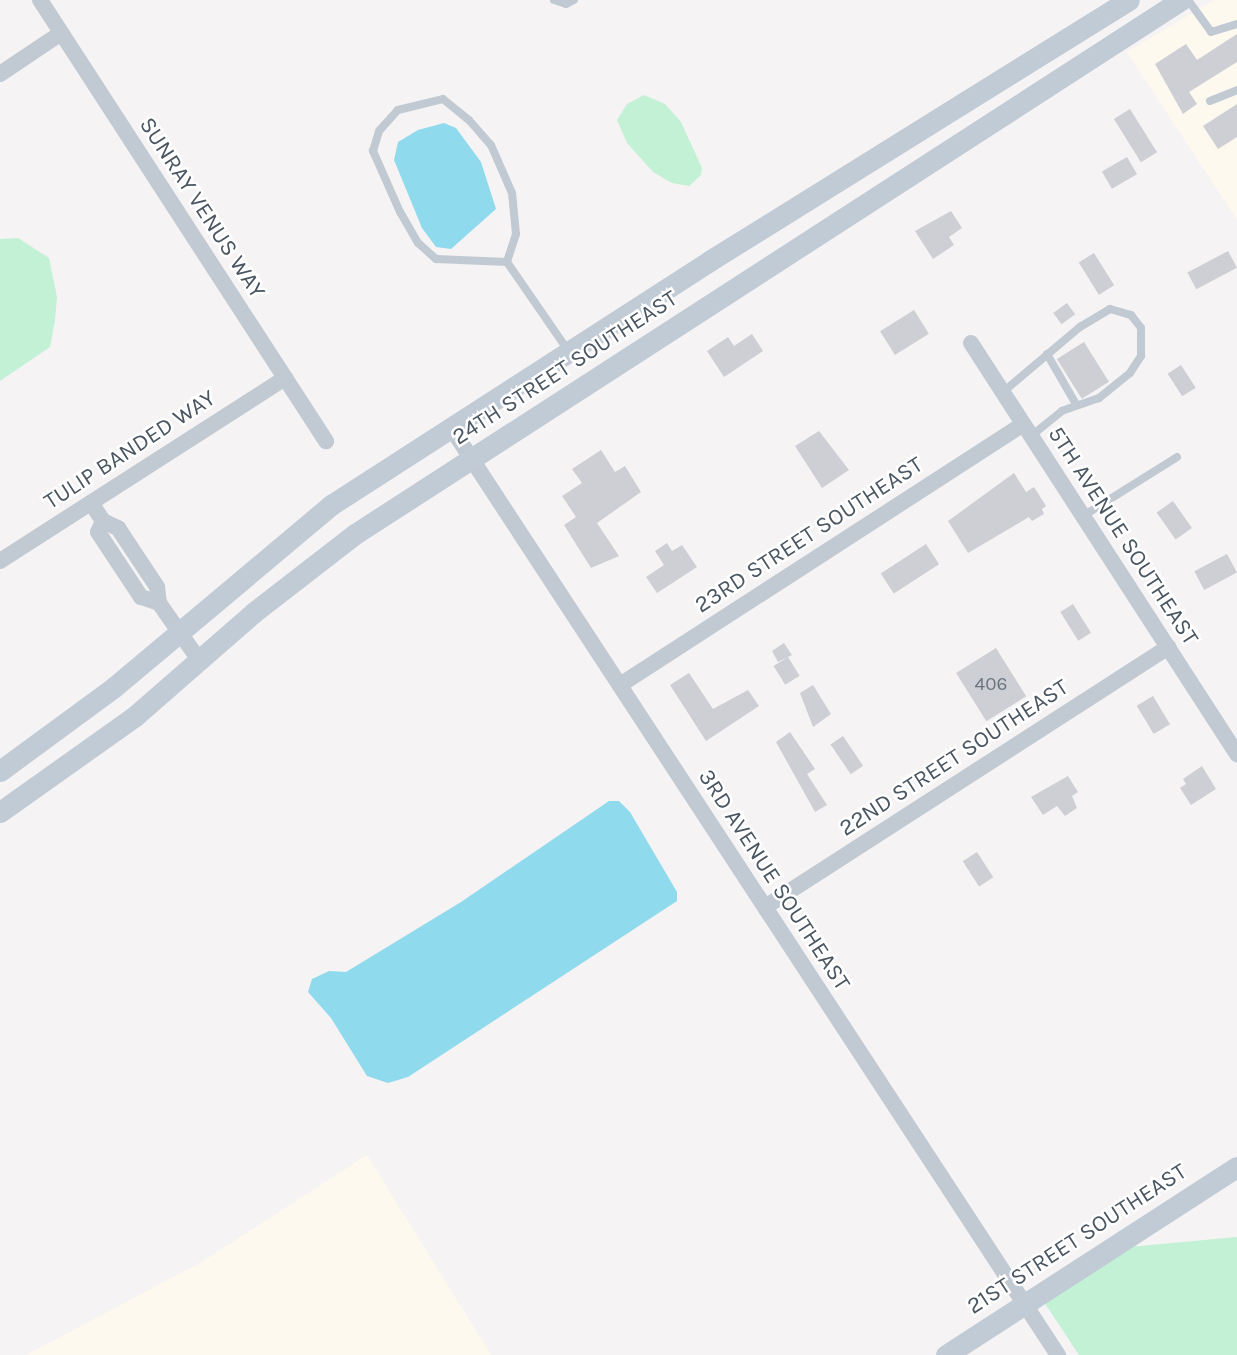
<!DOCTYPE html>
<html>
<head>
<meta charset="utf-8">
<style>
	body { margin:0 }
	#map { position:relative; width:1237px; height:1355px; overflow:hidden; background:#f5f3f3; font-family:Karla,sans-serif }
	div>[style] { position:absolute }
	.commercial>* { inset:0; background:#fdf9ef }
	.green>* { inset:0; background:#c3f1d5 }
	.water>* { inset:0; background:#90daee }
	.building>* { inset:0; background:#cdcfd5; transform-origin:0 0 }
	.lane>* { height:8px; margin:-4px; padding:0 4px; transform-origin:4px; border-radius:4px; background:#c1cad2 }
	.street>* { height:16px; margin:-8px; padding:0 8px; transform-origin:8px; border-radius:8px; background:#c1cad2 }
	.secondary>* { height:21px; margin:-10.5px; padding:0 10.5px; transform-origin:10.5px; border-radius:10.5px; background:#c1cbd6 }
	span { translate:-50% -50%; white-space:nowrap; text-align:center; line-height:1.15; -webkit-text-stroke:5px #fff; paint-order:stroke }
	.number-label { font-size:19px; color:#6b747e }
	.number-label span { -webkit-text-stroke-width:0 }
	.street-label { font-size:23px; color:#4a5661 }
</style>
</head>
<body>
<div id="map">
	<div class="commercial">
		<i style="clip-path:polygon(1214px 0,1237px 0,1237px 220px,1127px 52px)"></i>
		<i style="clip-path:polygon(367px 1155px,491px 1355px,26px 1355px,200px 1263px)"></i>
	</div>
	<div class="green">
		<i style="clip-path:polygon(644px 95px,665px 104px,681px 122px,702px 168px,701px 175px,689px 186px,672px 183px,653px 172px,627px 143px,617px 120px,627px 104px)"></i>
		<i style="clip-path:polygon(18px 238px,49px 258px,57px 297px,55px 320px,50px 347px,0 381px,0 239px)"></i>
		<i style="clip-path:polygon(1237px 1237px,1237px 1355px,1079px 1355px,1044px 1302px,1129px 1247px)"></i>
	</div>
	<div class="water">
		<i style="clip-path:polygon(444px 123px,456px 128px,481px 162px,496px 209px,451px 249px,436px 247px,422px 228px,394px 160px,398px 142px,418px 130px)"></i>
		<i style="clip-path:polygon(609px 801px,619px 801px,630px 812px,677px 892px,677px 901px,408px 1077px,388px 1083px,367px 1076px,331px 1018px,308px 992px,312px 979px,329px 971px,346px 972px,461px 902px)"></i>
	</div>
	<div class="building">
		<i style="clip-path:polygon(1237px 34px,1237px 62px,1189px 92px,1197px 104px,1183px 114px,1155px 64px,1186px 44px,1197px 60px)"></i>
		<i style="clip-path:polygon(1237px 104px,1237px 137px,1218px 149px,1203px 126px)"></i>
		<i style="left:1130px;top:109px;width:51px;height:19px;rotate:58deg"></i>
		<i style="left:1127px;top:157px;width:20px;height:29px;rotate:60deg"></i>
		<i style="clip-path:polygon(951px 211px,962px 228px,949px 237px,954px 245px,933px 259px,915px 231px)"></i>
		<i style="left:1228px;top:251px;width:19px;height:46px;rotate:62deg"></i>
		<i style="left:1094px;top:253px;width:38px;height:18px;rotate:58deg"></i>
		<i style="left:1067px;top:303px;width:14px;height:17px;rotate:54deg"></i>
		<i style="left:914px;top:310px;width:28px;height:40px;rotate:58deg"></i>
		<i style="clip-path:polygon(752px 334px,763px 351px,724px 377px,707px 351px,728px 337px,734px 346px)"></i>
		<i style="left:1084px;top:342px;width:47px;height:32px;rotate:58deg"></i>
		<i style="left:1181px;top:365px;width:27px;height:16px;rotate:57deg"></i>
		<i style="clip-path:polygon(819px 431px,849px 470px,822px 488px,795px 446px)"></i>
		<i style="clip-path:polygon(601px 450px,615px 472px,625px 466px,641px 492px,597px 523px,619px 556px,591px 568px,564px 525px,576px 517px,562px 496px,582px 483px,572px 469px)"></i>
		<i style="clip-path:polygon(1014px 473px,1026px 492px,1034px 487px,1046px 506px,1042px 509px,1044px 514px,1032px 521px,1029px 517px,968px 553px,948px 521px)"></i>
		<i style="left:1173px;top:501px;width:33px;height:20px;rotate:55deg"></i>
		<i style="clip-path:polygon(667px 543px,672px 551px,682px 545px,697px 567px,657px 593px,646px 577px,664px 565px,655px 551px)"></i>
		<i style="left:926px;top:544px;width:24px;height:54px;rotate:57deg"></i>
		<i style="left:1227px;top:554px;width:21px;height:37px;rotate:62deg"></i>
		<i style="left:1073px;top:604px;width:34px;height:15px;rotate:58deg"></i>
		<i style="clip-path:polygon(784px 643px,792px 655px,778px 662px,772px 651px)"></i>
		<i style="left:996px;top:648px;width:57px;height:47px;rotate:58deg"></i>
		<i style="left:788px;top:657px;width:22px;height:17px;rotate:58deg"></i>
		<i style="clip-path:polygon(689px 673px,713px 709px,748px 690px,759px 706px,706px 741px,670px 685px)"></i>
		<i style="clip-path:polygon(813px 685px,831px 714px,813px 727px,800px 693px)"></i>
		<i style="left:1153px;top:696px;width:33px;height:19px;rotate:59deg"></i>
		<i style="clip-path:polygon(790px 732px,815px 769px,807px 774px,827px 805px,815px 812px,776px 742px)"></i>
		<i style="left:843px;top:736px;width:36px;height:15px;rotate:56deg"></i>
		<i style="clip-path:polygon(1202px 766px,1216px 789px,1191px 805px,1180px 788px,1186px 784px,1183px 779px)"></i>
		<i style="clip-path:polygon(1068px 776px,1078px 792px,1072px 796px,1077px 808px,1065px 816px,1057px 806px,1043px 815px,1031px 797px)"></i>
		<i style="left:977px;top:852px;width:30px;height:17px;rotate:57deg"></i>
	</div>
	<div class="lane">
		<i style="left:554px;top:0;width:13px;rotate:18deg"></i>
		<i style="left:566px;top:4px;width:9px;rotate:-27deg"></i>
		<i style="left:1188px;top:0;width:39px;rotate:54deg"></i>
		<i style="left:1211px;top:32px;width:27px;rotate:-17deg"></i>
		<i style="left:443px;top:99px;width:33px;rotate:39deg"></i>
		<i style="left:469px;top:120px;width:33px;rotate:49deg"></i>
		<i style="left:491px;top:145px;width:52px;rotate:66.4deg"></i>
		<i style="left:512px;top:193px;width:41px;rotate:84.4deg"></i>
		<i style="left:516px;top:234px;width:29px;rotate:108deg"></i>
		<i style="left:507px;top:262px;width:71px;rotate:-177.6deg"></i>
		<i style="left:436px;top:259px;width:24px;rotate:-138deg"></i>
		<i style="left:418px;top:243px;width:36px;rotate:-120deg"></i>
		<i style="left:400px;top:212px;width:67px;rotate:-113.9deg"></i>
		<i style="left:373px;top:151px;width:21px;rotate:-73deg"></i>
		<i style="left:379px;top:131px;width:28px;rotate:-48deg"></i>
		<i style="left:398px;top:110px;width:46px;rotate:-13.7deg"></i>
		<i style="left:1210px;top:101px;width:29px;rotate:-22deg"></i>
		<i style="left:507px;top:262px;width:109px;rotate:55.4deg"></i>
		<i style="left:1047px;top:354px;width:58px;rotate:59.9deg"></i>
		<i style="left:1003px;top:392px;width:101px;rotate:-40.2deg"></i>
		<i style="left:1080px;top:327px;width:35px;rotate:-31deg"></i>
		<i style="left:1110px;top:309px;width:22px;rotate:16deg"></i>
		<i style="left:1131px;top:315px;width:16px;rotate:52deg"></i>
		<i style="left:1141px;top:328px;width:28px;rotate:90deg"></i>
		<i style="left:1141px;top:356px;width:20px;rotate:123deg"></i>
		<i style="left:1130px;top:373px;width:40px;rotate:141deg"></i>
		<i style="left:1099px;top:398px;width:39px;rotate:161deg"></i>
		<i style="left:1062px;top:411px;width:40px;rotate:141deg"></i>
		<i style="left:1083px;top:516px;width:111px;rotate:-32.1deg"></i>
	</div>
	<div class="street">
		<i style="left:40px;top:0;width:526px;rotate:57.04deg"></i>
		<i style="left:0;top:74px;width:73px;rotate:-33.9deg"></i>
		<i style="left:971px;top:343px;width:490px;rotate:57.1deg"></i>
		<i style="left:452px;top:429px;width:1107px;rotate:56.8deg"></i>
		<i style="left:91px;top:503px;width:22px;rotate:56deg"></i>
		<i style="left:103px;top:521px;width:17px;rotate:25deg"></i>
		<i style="left:118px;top:528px;width:71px;rotate:56.5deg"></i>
		<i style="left:157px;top:587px;width:16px;rotate:83deg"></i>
		<i style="left:159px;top:603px;width:70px;rotate:54.9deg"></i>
		<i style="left:103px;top:521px;width:12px;rotate:114deg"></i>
		<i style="left:98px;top:532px;width:78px;rotate:56.5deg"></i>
		<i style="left:141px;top:597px;width:19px;rotate:18deg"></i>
		<i style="left:0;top:561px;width:339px;rotate:-32.7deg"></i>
		<i style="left:620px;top:685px;width:480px;rotate:-32.9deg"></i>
		<i style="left:765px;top:907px;width:480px;rotate:-32.8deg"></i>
	</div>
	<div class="secondary">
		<i style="left:0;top:771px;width:140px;rotate:-36.3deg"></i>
		<i style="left:113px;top:688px;width:285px;rotate:-40deg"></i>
		<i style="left:331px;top:505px;width:452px;rotate:-32.8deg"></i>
		<i style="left:711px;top:260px;width:492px;rotate:-31.9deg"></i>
		<i style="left:0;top:812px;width:166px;rotate:-35.4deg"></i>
		<i style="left:135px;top:716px;width:157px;rotate:-41.1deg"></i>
		<i style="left:253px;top:613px;width:129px;rotate:-37.8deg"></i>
		<i style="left:355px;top:534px;width:984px;rotate:-32.88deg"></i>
		<i style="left:946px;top:1355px;width:346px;rotate:-32.9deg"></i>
	</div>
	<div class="number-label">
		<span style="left:991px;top:685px">406</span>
	</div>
	<div class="street-label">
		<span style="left:202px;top:208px;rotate:57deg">SUNRAY VENUS WAY</span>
		<span style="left:565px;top:368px;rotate:-33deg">24TH STREET SOUTHEAST</span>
		<span style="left:130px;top:450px;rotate:-33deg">TULIP BANDED WAY</span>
		<span style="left:809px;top:535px;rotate:-33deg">23RD STREET SOUTHEAST</span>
		<span style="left:1123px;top:536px;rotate:57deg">5TH AVENUE SOUTHEAST</span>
		<span style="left:954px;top:758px;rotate:-33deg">22ND STREET SOUTHEAST</span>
		<span style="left:774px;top:880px;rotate:57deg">3RD AVENUE SOUTHEAST</span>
		<span style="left:1077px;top:1239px;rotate:-33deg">21ST STREET SOUTHEAST</span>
	</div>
</div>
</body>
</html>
